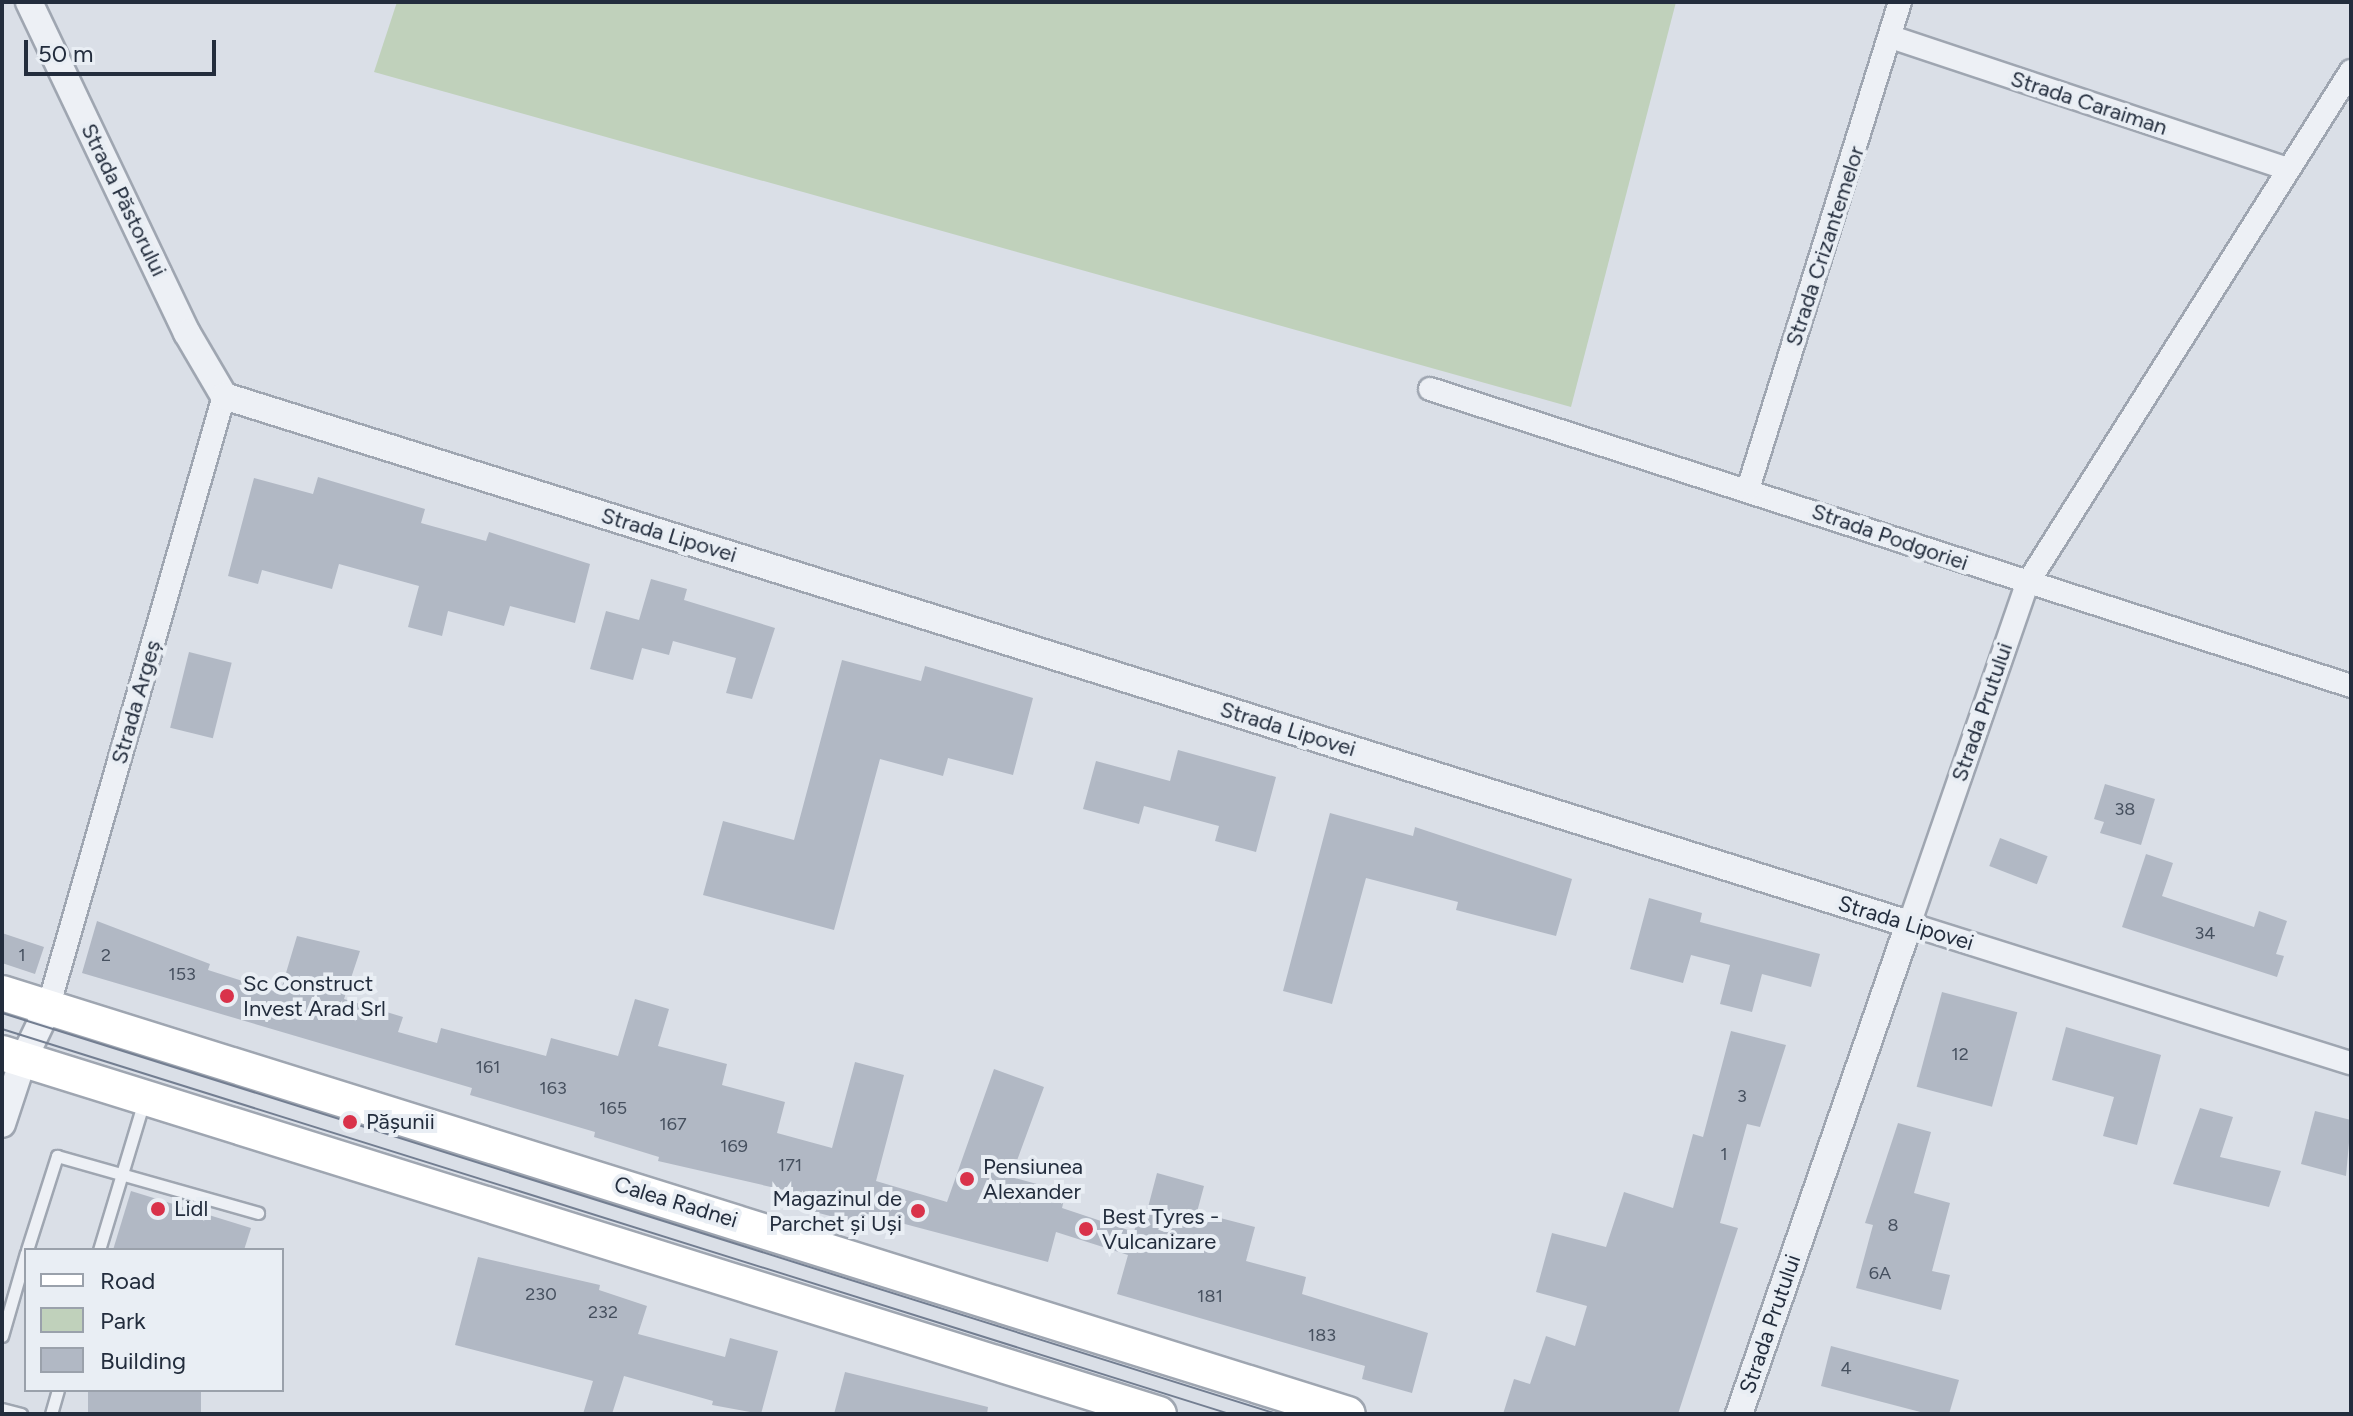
<!DOCTYPE html>
<html>
<head>
<meta charset="utf-8">
<style>
	body { margin:0 }
	#map { position:relative; width:2353px; height:1416px; overflow:hidden; background:#dadfe7; font-family:Figtree,sans-serif }
	div>[style] { position:absolute }
	.green>* { inset:0; background:#c0d1bb }
	.building>* { inset:0; background:#b1b8c4; transform-origin:0 0 }
	.roads { filter:drop-shadow(2px 0 #9fa6b1) drop-shadow(-2px 0 #9fa6b1) drop-shadow(0 2px #9fa6b1) drop-shadow(0 -2px #9fa6b1) }
	.service>* { height:11px; margin:-5.5px; padding:0 5.5px; transform-origin:5.5px; border-radius:5.5px; background:#edf0f5 }
	.minor>* { height:22px; margin:-11px; padding:0 11px; transform-origin:11px; border-radius:11px; background:#edf0f5 }
	.tertiary>* { height:26px; margin:-13px; padding:0 13px; transform-origin:13px; border-radius:13px; background:#edf0f5 }
	.primary>* { height:34px; margin:-17px; padding:0 17px; transform-origin:17px; border-radius:17px; background:#fff }
	.tram>* { height:2px; margin:-1px; padding:0 1px; transform-origin:1px; border-radius:1px; background:#737e91 }
	.dots>* { width:22px; height:22px; translate:-50% -50%; box-sizing:border-box; border:4px solid #e9eef4; border-radius:50% }
	span { translate:-50% -50%; white-space:nowrap; text-align:center; line-height:1.15; -webkit-text-stroke:8px #e9eef4; paint-order:stroke }
	.number-label { font-size:18px; color:#46505f }
	.number-label span { -webkit-text-stroke-width:0 }
	.street-label { font-size:22px; color:#232d3d }
	.poi-label { font-size:22px; color:#232d3d }
	.left { translate:0 -50%; text-align:left }
	.right { translate:-100% -50%; text-align:right }
	.frame { position:absolute; inset:0; border:4px solid #232d3d; pointer-events:none }
	.legend { position:absolute; left:24px; top:1248px; width:260px; height:144px; box-sizing:border-box; background:#e9eef4; border:2px solid #9aa1ab; margin:0; padding:10px 14px; list-style:none; font-size:24px; color:#232d3d }
	.legend li { display:flex; align-items:center; gap:16px; height:40px }
	.legend b { width:40px; border:2px solid #9aa1ab }
	.scale { position:absolute; left:24px; top:40px; width:192px; height:36px; box-sizing:border-box; border:4px solid #232d3d; border-top:0; padding-left:10px; font-size:24px; line-height:28px; white-space:nowrap; color:#232d3d; -webkit-text-stroke:6px #e9eef4; paint-order:stroke }
</style>
</head>
<body>
<div id="map">
	<div class="green">
		<i style="clip-path:polygon(397px 2px,1676px 2px,1571px 407px,374px 72px)"></i>
	</div>
	<div class="building">
		<i style="clip-path:polygon(318px 477px,425px 509px,421px 523px,486px 541px,489px 532px,590px 564px,575px 623px,510px 606px,504px 626px,448px 611px,442px 636px,408px 627px,419px 586px,339px 564px,332px 589px,262px 570px,258px 584px,228px 576px,254px 478px,313px 494px)"></i>
		<i style="clip-path:polygon(651px 579px,687px 589px,684px 600px,775px 628px,752px 699px,726px 693px,736px 658px,673px 641px,669px 655px,642px 648px,633px 680px,590px 669px,606px 611px,639px 620px)"></i>
		<i style="left:189px;top:652px;width:44px;height:78px;rotate:14deg"></i>
		<i style="clip-path:polygon(842px 660px,921px 681px,925px 666px,1033px 698px,1013px 775px,948px 758px,943px 776px,880px 759px,834px 930px,703px 895px,723px 821px,794px 840px)"></i>
		<i style="clip-path:polygon(1178px 750px,1276px 777px,1256px 852px,1215px 841px,1219px 826px,1144px 806px,1139px 824px,1083px 809px,1096px 761px,1170px 781px)"></i>
		<i style="clip-path:polygon(2105px 784px,2155px 799px,2141px 845px,2100px 833px,2104px 822px,2094px 819px)"></i>
		<i style="clip-path:polygon(1330px 813px,1413px 836px,1415px 827px,1572px 879px,1556px 936px,1456px 910px,1458px 902px,1366px 878px,1332px 1004px,1283px 991px)"></i>
		<i style="left:2000px;top:838px;width:51px;height:30px;rotate:21deg"></i>
		<i style="clip-path:polygon(2146px 854px,2173px 863px,2162px 896px,2254px 927px,2259px 911px,2287px 921px,2276px 954px,2284px 956px,2277px 977px,2122px 927px)"></i>
		<i style="clip-path:polygon(1649px 898px,1702px 913px,1700px 922px,1820px 954px,1811px 987px,1762px 974px,1752px 1012px,1720px 1004px,1730px 965px,1691px 955px,1683px 983px,1630px 969px)"></i>
		<i style="clip-path:polygon(97px 921px,210px 964px,208px 970px,280px 993px,297px 936px,360px 951px,344px 999px,403px 1017px,398px 1032px,437px 1043px,441px 1028px,546px 1056px,551px 1038px,618px 1056px,635px 999px,669px 1009px,658px 1046px,727px 1064px,722px 1085px,785px 1102px,777px 1133px,832px 1148px,855px 1062px,904px 1075px,876px 1181px,947px 1202px,994px 1069px,1044px 1087px,1011px 1177px,1066px 1192px,1062px 1208px,1134px 1232px,1139px 1213px,1146px 1215px,1157px 1173px,1204px 1186px,1197px 1212px,1255px 1227px,1246px 1261px,1306px 1277px,1302px 1294px,1428px 1333px,1412px 1393px,1362px 1379px,1365px 1366px,1117px 1294px,1128px 1255px,1056px 1232px,1048px 1262px,867px 1214px,864px 1225px,815px 1212px,819px 1198px,658px 1161px,659px 1157px,594px 1137px,595px 1132px,470px 1095px,472px 1088px,82px 973px)"></i>
		<i style="clip-path:polygon(2px 933px,44px 947px,35px 974px,2px 963px)"></i>
		<i style="left:1942px;top:992px;width:78px;height:98px;rotate:15deg"></i>
		<i style="clip-path:polygon(2066px 1027px,2161px 1055px,2137px 1145px,2103px 1136px,2114px 1097px,2052px 1080px)"></i>
		<i style="clip-path:polygon(1731px 1031px,1786px 1045px,1760px 1127px,1747px 1124px,1720px 1223px,1738px 1228px,1678px 1414px,1503px 1414px,1514px 1379px,1530px 1384px,1546px 1336px,1575px 1346px,1587px 1306px,1536px 1292px,1552px 1233px,1606px 1247px,1624px 1192px,1673px 1208px,1693px 1134px,1703px 1137px)"></i>
		<i style="clip-path:polygon(2200px 1108px,2233px 1117px,2220px 1157px,2281px 1171px,2269px 1207px,2173px 1184px)"></i>
		<i style="clip-path:polygon(2315px 1111px,2351px 1120px,2346px 1176px,2301px 1164px)"></i>
		<i style="clip-path:polygon(1898px 1123px,1931px 1132px,1914px 1193px,1950px 1203px,1932px 1271px,1950px 1275px,1941px 1310px,1856px 1288px,1873px 1225px,1865px 1223px)"></i>
		<i style="clip-path:polygon(131px 1191px,251px 1228px,244px 1250px,113px 1250px)"></i>
		<i style="clip-path:polygon(478px 1257px,600px 1285px,599px 1290px,647px 1306px,638px 1334px,725px 1357px,730px 1338px,778px 1351px,761px 1414px,712px 1405px,713px 1401px,624px 1376px,612px 1414px,583px 1414px,593px 1381px,455px 1345px)"></i>
		<i style="clip-path:polygon(1831px 1346px,1959px 1380px,1949px 1414px,1928px 1414px,1821px 1386px)"></i>
		<i style="clip-path:polygon(845px 1372px,988px 1407px,987px 1414px,834px 1414px)"></i>
		<i style="left:88px;top:1390px;width:113px;height:25px"></i>
	</div>
	<div class="roads">
		<div class="service">
			<i style="left:27px;top:1250px;width:99px;rotate:-72.3deg"></i>
			<i style="left:57px;top:1156px;width:209px;rotate:15.8deg"></i>
			<i style="left:99px;top:1250px;width:156px;rotate:-73.2deg"></i>
			<i style="left:2px;top:1336px;width:86px;rotate:-73.9deg"></i>
			<i style="left:2px;top:1409px;width:20px;rotate:15deg"></i>
			<i style="left:51px;top:1414px;width:25px;rotate:-74deg"></i>
		</div>
		<div class="minor">
			<i style="left:1891px;top:37px;width:417px;rotate:18.4deg"></i>
			<i style="left:2351px;top:71px;width:607px;rotate:122.28deg"></i>
			<i style="left:2027px;top:584px;width:360px;rotate:109.1deg"></i>
			<i style="left:1909px;top:924px;width:463px;rotate:17.5deg"></i>
			<i style="left:1430px;top:389px;width:968px;rotate:17.87deg"></i>
			<i style="left:1748px;top:489px;width:510px;rotate:-72.67deg"></i>
			<i style="left:48px;top:1008px;width:637px;rotate:-73.96deg"></i>
		</div>
		<div class="tertiary">
			<i style="left:29px;top:2px;width:367px;rotate:64.5deg"></i>
			<i style="left:187px;top:333px;width:73px;rotate:59.6deg"></i>
			<i style="left:224px;top:396px;width:1766px;rotate:17.4deg"></i>
			<i style="left:1909px;top:924px;width:519px;rotate:109.13deg"></i>
			<i style="left:2px;top:1124px;width:67px;rotate:-71.8deg"></i>
			<i style="left:23px;top:1060px;width:58px;rotate:-64.3deg"></i>
		</div>
		<div class="primary">
			<i style="left:2px;top:993px;width:1410px;rotate:17.37deg"></i>
			<i style="left:2px;top:1053px;width:1212px;rotate:17.33deg"></i>
		</div>
	</div>
	<div class="tram">
		<i style="left:2px;top:1013px;width:1337px;rotate:17.46deg"></i>
		<i style="left:2px;top:1029px;width:1287px;rotate:17.41deg"></i>
	</div>
	<div class="dots">
		<i style="left:227px;top:996px;background:#d9324a"></i>
		<i style="left:350px;top:1122px;background:#d9324a"></i>
		<i style="left:967px;top:1179px;background:#d9324a"></i>
		<i style="left:158px;top:1209px;background:#d9324a"></i>
		<i style="left:918px;top:1211px;background:#d9324a"></i>
		<i style="left:1086px;top:1229px;background:#d9324a"></i>
	</div>
	<div class="number-label">
		<span style="left:2125px;top:809px">38</span>
		<span style="left:2205px;top:933px">34</span>
		<span style="left:22px;top:955px">1</span>
		<span style="left:106px;top:955px">2</span>
		<span style="left:182px;top:974px">153</span>
		<span style="left:1960px;top:1054px">12</span>
		<span style="left:488px;top:1067px">161</span>
		<span style="left:553px;top:1088px">163</span>
		<span style="left:1742px;top:1096px">3</span>
		<span style="left:613px;top:1108px">165</span>
		<span style="left:673px;top:1124px">167</span>
		<span style="left:734px;top:1146px">169</span>
		<span style="left:1724px;top:1154px">1</span>
		<span style="left:790px;top:1165px">171</span>
		<span style="left:1893px;top:1225px">8</span>
		<span style="left:1880px;top:1273px">6A</span>
		<span style="left:541px;top:1294px">230</span>
		<span style="left:1210px;top:1296px">181</span>
		<span style="left:603px;top:1312px">232</span>
		<span style="left:1322px;top:1335px">183</span>
		<span style="left:1846px;top:1368px">4</span>
	</div>
	<div class="street-label">
		<span style="left:2089px;top:103px;rotate:18deg">Strada Caraiman</span>
		<span style="left:124px;top:200px;rotate:64deg">Strada Păstorului</span>
		<span style="left:1825px;top:246px;rotate:-72deg">Strada Crizantemelor</span>
		<span style="left:669px;top:535px;rotate:17deg">Strada Lipovei</span>
		<span style="left:1890px;top:537px;rotate:19deg">Strada Podgoriei</span>
		<span style="left:136px;top:702px;rotate:-74deg">Strada Argeș</span>
		<span style="left:1982px;top:712px;rotate:-71deg">Strada Prutului</span>
		<span style="left:1288px;top:729px;rotate:17deg">Strada Lipovei</span>
		<span style="left:1906px;top:923px;rotate:17deg">Strada Lipovei</span>
		<span style="left:676px;top:1202px;rotate:17deg">Calea Radnei</span>
		<span style="left:1770px;top:1324px;rotate:-71deg">Strada Prutului</span>
	</div>
	<div class="poi-label">
		<span class="left" style="left:243px;top:996px">Sc Construct<br>Invest Arad Srl</span>
		<span class="left" style="left:366px;top:1122px">Pășunii</span>
		<span class="left" style="left:983px;top:1179px">Pensiunea<br>Alexander</span>
		<span class="right" style="left:902px;top:1211px">Magazinul de<br>Parchet și Uși</span>
		<span class="left" style="left:174px;top:1209px">Lidl</span>
		<span class="left" style="left:1102px;top:1229px">Best Tyres -<br>Vulcanizare</span>
	</div>
	<div class="frame"></div>
	<ul class="legend">
	<li><b style="height:10px;background:#fff"></b>Road</li>
	<li><b style="height:22px;background:#c0d1bb"></b>Park</li>
	<li><b style="height:22px;background:#b1b8c4"></b>Building</li>
	</ul>
	<div class="scale">50 m</div>
</div>
</body>
</html>
